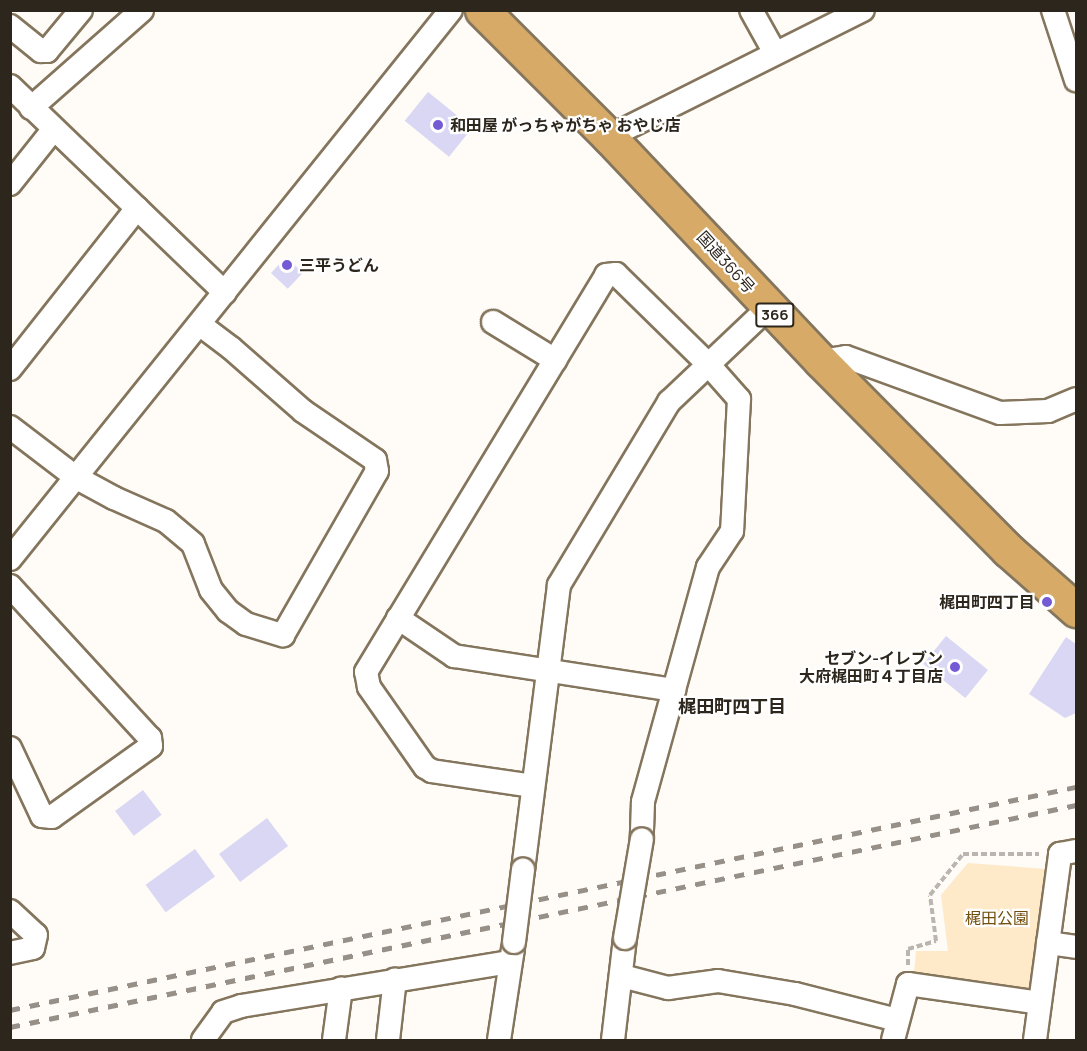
<!DOCTYPE html>
<html>
<head>
<meta charset="utf-8">
<style>
	body { margin:0 }
	#map { position:relative; width:1087px; height:1051px; overflow:hidden; background:#fffbf6; font-family:Manrope,"Noto Sans JP",sans-serif }
	div>[style] { position:absolute }
	.green>* { inset:0; background:#fee9c9 }
	.building>* { inset:0; background:#d9d7f4; transform-origin:0 0 }
	.path>* { height:4px; margin-top:-2px; transform-origin:0; background:repeating-linear-gradient(90deg,#bab5ae 0 6px,transparent 0 9px) }
	.roads { filter:drop-shadow(2px 0 #84755d) drop-shadow(-2px 0 #84755d) drop-shadow(0 2px #84755d) drop-shadow(0 -2px #84755d) }
	.minor>* { height:22px; margin:-11px; padding:0 11px; transform-origin:11px; border-radius:11px; background:#fff }
	.highway>* { height:33px; margin:-16.5px; padding:0 16.5px; transform-origin:16.5px; border-radius:16.5px; background:#d7ab67 }
	.rail>* { height:4.5px; margin-top:-2.25px; transform-origin:0; background:repeating-linear-gradient(90deg,#969089 0 10px,transparent 0 20px) }
	.bridges { filter:drop-shadow(2px 0 #84755d) drop-shadow(-2px 0 #84755d) drop-shadow(0 2px #84755d) drop-shadow(0 -2px #84755d) }
	.minor-bridge>* { height:22px; margin:-11px; padding:0 11px; transform-origin:11px; border-radius:11px; background:#fff }
	.dots>* { width:16px; height:16px; translate:-50% -50%; box-sizing:border-box; border:3px solid #fff; border-radius:50% }
	span { translate:-50% -50%; white-space:nowrap; text-align:center; line-height:1.15; -webkit-text-stroke:4.5px #fff; paint-order:stroke }
	.shield-label span { padding:2px 4px; background:#fff; border:2px solid; border-radius:4px; -webkit-text-stroke-width:0 }
	.shield-label { font-size:15px; color:#2d261d; font-weight:700 }
	.poi-label { font-size:16px; color:#2d261d; font-weight:700 }
	.left { translate:0 -50%; text-align:left }
	.right { translate:-100% -50%; text-align:right }
	.street-label { font-size:16px; color:#2d261d }
	.park-label { font-size:16px; color:#714e0b }
	.neighbourhood-label { font-size:18px; color:#2d261d; font-weight:700 }
	.frame { position:absolute; inset:0; border:12px solid #2d261d; pointer-events:none }
</style>
</head>
<body>
<div id="map">
	<div class="green">
		<i style="clip-path:polygon(968px 863px,1059px 870px,1039px 991px,914px 973px,916px 951px,948px 951px,941px 895px)"></i>
	</div>
	<div class="building">
		<i style="left:428px;top:92px;width:57px;height:37px;rotate:39deg"></i>
		<i style="left:286px;top:257px;width:23px;height:22px;rotate:43deg"></i>
		<i style="left:946px;top:636px;width:54px;height:36px;rotate:39deg"></i>
		<i style="clip-path:polygon(1066px 637px,1076px 644px,1076px 713px,1065px 718px,1029px 694px)"></i>
		<i style="left:143px;top:790px;width:31px;height:35px;rotate:53deg"></i>
		<i style="left:267px;top:818px;width:35px;height:60px;rotate:53deg"></i>
		<i style="left:195px;top:849px;width:34px;height:61px;rotate:54deg"></i>
	</div>
	<div class="path">
		<i style="left:908px;top:965px;width:16px;rotate:-90deg"></i>
		<i style="left:908px;top:949px;width:29px;rotate:-16deg"></i>
		<i style="left:936px;top:941px;width:46px;rotate:-97.4deg"></i>
		<i style="left:930px;top:895px;width:53px;rotate:-51.2deg"></i>
		<i style="left:963px;top:854px;width:76px"></i>
	</div>
	<div class="roads">
		<div class="minor">
			<i style="left:751px;top:10px;width:49px;rotate:60.8deg"></i>
			<i style="left:1053px;top:10px;width:74px;rotate:71.8deg"></i>
			<i style="left:10px;top:26px;width:40px;rotate:39deg"></i>
			<i style="left:41px;top:51px;width:6px"></i>
			<i style="left:47px;top:51px;width:53px;rotate:-50.3deg"></i>
			<i style="left:10px;top:86px;width:298px;rotate:43.9deg"></i>
			<i style="left:31px;top:108px;width:148px;rotate:-41.4deg"></i>
			<i style="left:609px;top:137px;width:284px;rotate:-26.6deg"></i>
			<i style="left:10px;top:184px;width:69px;rotate:-51.5deg"></i>
			<i style="left:493px;top:322px;width:73px;rotate:31.5deg"></i>
			<i style="left:821px;top:361px;width:25px;rotate:-9deg"></i>
			<i style="left:846px;top:357px;width:164px;rotate:20deg"></i>
			<i style="left:1000px;top:413px;width:48px;rotate:-2.4deg"></i>
			<i style="left:1048px;top:411px;width:30px;rotate:-23deg"></i>
			<i style="left:10px;top:369px;width:205px;rotate:-51.7deg"></i>
			<i style="left:10px;top:427px;width:84px;rotate:37.3deg"></i>
			<i style="left:77px;top:478px;width:42px;rotate:28.4deg"></i>
			<i style="left:114px;top:498px;width:57px;rotate:23.9deg"></i>
			<i style="left:166px;top:521px;width:35px;rotate:40deg"></i>
			<i style="left:193px;top:544px;width:49px;rotate:68.6deg"></i>
			<i style="left:211px;top:590px;width:27px;rotate:51deg"></i>
			<i style="left:228px;top:611px;width:22px;rotate:36deg"></i>
			<i style="left:246px;top:624px;width:39px;rotate:17deg"></i>
			<i style="left:283px;top:635px;width:189px;rotate:-60.2deg"></i>
			<i style="left:377px;top:471px;width:11px;rotate:-100deg"></i>
			<i style="left:375px;top:460px;width:87px;rotate:-145.8deg"></i>
			<i style="left:303px;top:411px;width:96px;rotate:-138.8deg"></i>
			<i style="left:231px;top:348px;width:39px;rotate:-143deg"></i>
			<i style="left:10px;top:559px;width:704px;rotate:-51.23deg"></i>
			<i style="left:10px;top:586px;width:207px;rotate:47.4deg"></i>
			<i style="left:150px;top:738px;width:8px;rotate:83deg"></i>
			<i style="left:151px;top:746px;width:122px;rotate:144.4deg"></i>
			<i style="left:52px;top:817px;width:10px;rotate:-174deg"></i>
			<i style="left:42px;top:816px;width:75px;rotate:-115.2deg"></i>
			<i style="left:398px;top:618px;width:68px;rotate:34.2deg"></i>
			<i style="left:454px;top:656px;width:223px;rotate:8.8deg"></i>
			<i style="left:533px;top:786px;width:102px;rotate:-171.6deg"></i>
			<i style="left:432px;top:771px;width:8px;rotate:-150deg"></i>
			<i style="left:425px;top:767px;width:98px;rotate:-125deg"></i>
			<i style="left:369px;top:687px;width:15px;rotate:-101deg"></i>
			<i style="left:366px;top:672px;width:464px;rotate:-58.8deg"></i>
			<i style="left:606px;top:275px;width:10px;rotate:-6deg"></i>
			<i style="left:616px;top:274px;width:129px;rotate:44.4deg"></i>
			<i style="left:708px;top:364px;width:47px;rotate:48.5deg"></i>
			<i style="left:739px;top:399px;width:132px;rotate:93deg"></i>
			<i style="left:732px;top:531px;width:43px;rotate:123.7deg"></i>
			<i style="left:708px;top:567px;width:244px;rotate:105.5deg"></i>
			<i style="left:643px;top:802px;width:37px;rotate:92deg"></i>
			<i style="left:523px;top:870px;width:287px;rotate:-82.8deg"></i>
			<i style="left:559px;top:585px;width:214px;rotate:-59deg"></i>
			<i style="left:669px;top:402px;width:137px;rotate:-43.5deg"></i>
			<i style="left:10px;top:911px;width:35px;rotate:43deg"></i>
			<i style="left:36px;top:935px;width:13px;rotate:103deg"></i>
			<i style="left:33px;top:948px;width:24px;rotate:168deg"></i>
			<i style="left:1048px;top:943px;width:28px;rotate:8deg"></i>
			<i style="left:622px;top:976px;width:48px;rotate:14.6deg"></i>
			<i style="left:668px;top:988px;width:50px;rotate:-8deg"></i>
			<i style="left:718px;top:981px;width:78px;rotate:9.6deg"></i>
			<i style="left:795px;top:994px;width:105px;rotate:14.3deg"></i>
			<i style="left:203px;top:1040px;width:34px;rotate:-54deg"></i>
			<i style="left:223px;top:1012px;width:19px;rotate:-18deg"></i>
			<i style="left:241px;top:1006px;width:273px;rotate:-9.3deg"></i>
			<i style="left:334px;top:1040px;width:52px;rotate:-82.3deg"></i>
			<i style="left:388px;top:1040px;width:61px;rotate:-83.5deg"></i>
			<i style="left:499px;top:1040px;width:92px;rotate:-81.3deg"></i>
			<i style="left:613px;top:1040px;width:103px;rotate:-83.3deg"></i>
			<i style="left:893px;top:1040px;width:58px;rotate:-75deg"></i>
			<i style="left:908px;top:984px;width:133px;rotate:8.2deg"></i>
			<i style="left:1035px;top:1040px;width:188px;rotate:-82.3deg"></i>
			<i style="left:1060px;top:854px;width:16px;rotate:-11deg"></i>
		</div>
		<div class="highway">
			<i style="left:482px;top:10px;width:180px;rotate:45deg"></i>
			<i style="left:609px;top:137px;width:308px;rotate:46.6deg"></i>
			<i style="left:821px;top:361px;width:266px;rotate:45.3deg"></i>
			<i style="left:1008px;top:550px;width:91px;rotate:41.4deg"></i>
		</div>
	</div>
	<div class="rail">
		<i style="left:10px;top:1010px;width:1089px;rotate:-11.82deg"></i>
		<i style="left:10px;top:1027px;width:1089px;rotate:-11.76deg"></i>
	</div>
	<div class="bridges">
		<div class="minor-bridge">
			<i style="left:625px;top:938px;width:100px;rotate:-80.3deg"></i>
			<i style="left:514px;top:942px;width:73px;rotate:-82.9deg"></i>
		</div>
	</div>
	<div class="dots">
		<i style="left:438px;top:125px;background:#745ad4"></i>
		<i style="left:287px;top:265px;background:#745ad4"></i>
		<i style="left:1047px;top:602px;background:#745ad4"></i>
		<i style="left:955px;top:667px;background:#745ad4"></i>
	</div>
	<div class="shield-label">
		<span style="left:775px;top:315px">366</span>
	</div>
	<div class="poi-label">
		<span class="left" style="left:450px;top:125px">和田屋 がっちゃがちゃ おやじ店</span>
		<span class="left" style="left:299px;top:265px">三平うどん</span>
		<span class="right" style="left:1035px;top:602px">梶田町四丁目</span>
		<span class="right" style="left:943px;top:667px">セブン-イレブン<br>大府梶田町４丁目店</span>
	</div>
	<div class="street-label">
		<span style="left:726px;top:262px;rotate:48deg">国道366号</span>
	</div>
	<div class="park-label">
		<span style="left:997px;top:918px">梶田公園</span>
	</div>
	<div class="neighbourhood-label">
		<span style="left:732px;top:706px">梶田町四丁目</span>
	</div>
	<div class="frame"></div>
</div>
</body>
</html>
